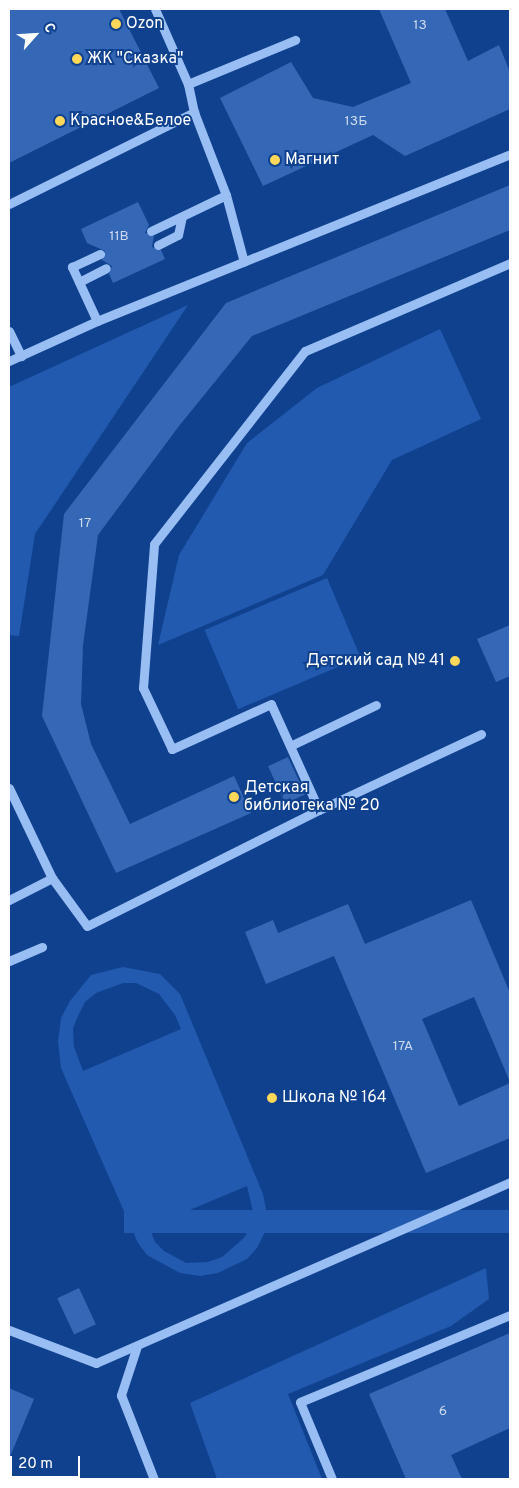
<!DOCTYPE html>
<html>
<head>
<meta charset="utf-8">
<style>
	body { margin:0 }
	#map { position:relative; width:519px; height:1488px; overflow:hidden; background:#10418f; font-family:Overpass,sans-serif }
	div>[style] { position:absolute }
	.green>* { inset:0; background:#215aaf; transform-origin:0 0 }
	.building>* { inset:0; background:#3468b7; transform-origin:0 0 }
	.minor>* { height:9px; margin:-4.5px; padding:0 4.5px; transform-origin:4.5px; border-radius:4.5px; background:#99bef3 }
	.dots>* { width:14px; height:14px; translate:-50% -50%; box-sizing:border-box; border:2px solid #10418f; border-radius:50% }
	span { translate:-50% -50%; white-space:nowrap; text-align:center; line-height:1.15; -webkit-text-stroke:4px #10418f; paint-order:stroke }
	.number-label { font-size:14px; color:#ccd9ed }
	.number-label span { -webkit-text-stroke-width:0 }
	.poi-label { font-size:16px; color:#fff }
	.left { translate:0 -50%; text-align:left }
	.right { translate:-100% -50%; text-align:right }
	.frame { position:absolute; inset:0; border:10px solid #fff; pointer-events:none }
	.north { position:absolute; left:10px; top:10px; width:50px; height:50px; -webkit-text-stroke:4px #10418f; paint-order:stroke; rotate:64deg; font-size:14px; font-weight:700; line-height:20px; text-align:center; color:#fff }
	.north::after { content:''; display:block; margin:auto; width:18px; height:22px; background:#fff; clip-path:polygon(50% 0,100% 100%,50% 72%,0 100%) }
	.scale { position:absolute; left:10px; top:1456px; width:70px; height:22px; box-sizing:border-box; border:2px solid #fff; border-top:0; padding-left:6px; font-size:15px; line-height:18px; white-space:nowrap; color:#fff; -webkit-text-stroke:4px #10418f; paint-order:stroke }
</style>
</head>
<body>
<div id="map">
	<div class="green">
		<i style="clip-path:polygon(188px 305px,35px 534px,19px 636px,9px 635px,9px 387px)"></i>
		<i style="clip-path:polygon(440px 329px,481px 419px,392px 460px,323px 575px,158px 645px,179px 555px,247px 443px,317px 388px)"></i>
		<i style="left:327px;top:578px;width:86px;height:133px;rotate:67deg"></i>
		<i style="clip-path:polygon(evenodd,123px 967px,160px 974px,180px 994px,263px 1194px,267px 1214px,264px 1234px,257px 1248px,247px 1259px,218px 1273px,200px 1276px,180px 1273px,147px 1255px,138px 1243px,61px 1068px,58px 1042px,61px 1018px,70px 1001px,91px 975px,123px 967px,123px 983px,136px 983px,159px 994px,175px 1015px,181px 1029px,83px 1071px,74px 1047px,73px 1028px,78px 1016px,85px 1002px,96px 993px,123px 983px,123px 967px,247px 1186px,253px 1212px,251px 1225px,244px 1238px,222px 1257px,208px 1262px,186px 1263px,164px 1251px,155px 1242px,149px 1227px,247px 1186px)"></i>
		<i style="left:510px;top:1210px;width:23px;height:386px;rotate:90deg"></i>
		<i style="clip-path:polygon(486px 1268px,489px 1299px,451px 1326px,288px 1394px,322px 1479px,217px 1479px,190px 1403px)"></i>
	</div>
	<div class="building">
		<i style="clip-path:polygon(9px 9px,119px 9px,159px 88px,9px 163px)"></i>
		<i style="clip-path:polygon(379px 9px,445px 9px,468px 61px,499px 45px,510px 72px,510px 109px,405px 156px,373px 135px,263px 186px,220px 98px,291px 62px,313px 98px,353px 107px,411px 83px)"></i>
		<i style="clip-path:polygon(510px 185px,510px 230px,252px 336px,179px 426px,98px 535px,83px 645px,81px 704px,91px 744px,130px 824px,234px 776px,251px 813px,116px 873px,42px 716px,64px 514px,226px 303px)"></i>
		<i style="clip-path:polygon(138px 202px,149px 225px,145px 233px,154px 236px,152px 247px,161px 250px,165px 259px,113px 283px,109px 274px,112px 266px,102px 260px,105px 251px,87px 243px,81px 229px)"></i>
		<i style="clip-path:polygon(510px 625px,510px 676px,496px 682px,477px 639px)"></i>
		<i style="left:288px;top:757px;width:41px;height:22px;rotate:65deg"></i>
		<i style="clip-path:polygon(471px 900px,510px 993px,510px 1082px,474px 997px,422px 1019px,459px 1106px,510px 1083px,510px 1138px,426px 1173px,334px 956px,266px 984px,245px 932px,273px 920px,278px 933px,348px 904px,365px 944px)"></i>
		<i style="left:79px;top:1288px;width:40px;height:24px;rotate:65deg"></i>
		<i style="clip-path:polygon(510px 1333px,510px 1428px,451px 1455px,462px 1479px,406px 1479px,369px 1394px)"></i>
		<i style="clip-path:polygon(9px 1388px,34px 1399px,9px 1459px)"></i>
	</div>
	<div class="minor">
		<i style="left:155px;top:9px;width:82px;rotate:66.3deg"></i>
		<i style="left:188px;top:84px;width:29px;rotate:78deg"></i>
		<i style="left:194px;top:112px;width:89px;rotate:68.9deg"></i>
		<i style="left:226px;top:195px;width:69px;rotate:75deg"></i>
		<i style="left:188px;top:84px;width:116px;rotate:-22.4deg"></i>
		<i style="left:9px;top:204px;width:207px;rotate:-26.4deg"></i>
		<i style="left:151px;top:231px;width:83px;rotate:-25.6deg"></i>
		<i style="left:158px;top:245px;width:22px;rotate:-27deg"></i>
		<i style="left:178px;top:235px;width:19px;rotate:-78deg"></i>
		<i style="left:79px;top:282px;width:30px;rotate:-27deg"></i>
		<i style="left:97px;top:321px;width:60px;rotate:-114.8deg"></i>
		<i style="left:72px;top:267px;width:31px;rotate:-25deg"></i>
		<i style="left:9px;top:331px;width:28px;rotate:64deg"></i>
		<i style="left:9px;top:361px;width:97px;rotate:-24.4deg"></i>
		<i style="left:97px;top:321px;width:445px;rotate:-22deg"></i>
		<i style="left:292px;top:745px;width:93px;rotate:-25.5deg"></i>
		<i style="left:9px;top:788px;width:100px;rotate:64.5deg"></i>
		<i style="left:52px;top:878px;width:59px;rotate:53.9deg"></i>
		<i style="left:87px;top:926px;width:259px;rotate:-26.6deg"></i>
		<i style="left:319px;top:810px;width:179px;rotate:-25.1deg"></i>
		<i style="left:319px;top:810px;width:116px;rotate:-114.4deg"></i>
		<i style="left:271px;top:704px;width:109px;rotate:155.6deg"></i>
		<i style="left:172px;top:749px;width:68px;rotate:-115.4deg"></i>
		<i style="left:143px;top:688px;width:144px;rotate:-85.6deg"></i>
		<i style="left:154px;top:544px;width:245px;rotate:-52deg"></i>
		<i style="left:305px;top:351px;width:223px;rotate:-23.2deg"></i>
		<i style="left:9px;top:900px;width:48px;rotate:-27.1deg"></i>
		<i style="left:9px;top:961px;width:36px;rotate:-23deg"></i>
		<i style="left:9px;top:1330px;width:93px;rotate:20.8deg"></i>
		<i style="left:96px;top:1363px;width:452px;rotate:-23.6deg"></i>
		<i style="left:137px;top:1346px;width:52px;rotate:108.1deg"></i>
		<i style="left:121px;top:1395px;width:90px;rotate:68.6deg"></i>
		<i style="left:332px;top:1479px;width:83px;rotate:-112.6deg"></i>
		<i style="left:300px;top:1402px;width:227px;rotate:-22.5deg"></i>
	</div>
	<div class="dots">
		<i style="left:116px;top:24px;background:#ffd75b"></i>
		<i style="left:77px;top:59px;background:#ffd75b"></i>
		<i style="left:60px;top:121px;background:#ffd75b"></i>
		<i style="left:275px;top:160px;background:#ffd75b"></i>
		<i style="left:455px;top:661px;background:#ffd75b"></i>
		<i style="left:234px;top:797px;background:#ffd75b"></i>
		<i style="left:272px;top:1098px;background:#ffd75b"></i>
	</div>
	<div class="number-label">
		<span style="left:420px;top:26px">13</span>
		<span style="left:356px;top:122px">13Б</span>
		<span style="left:119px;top:237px">11В</span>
		<span style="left:85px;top:524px">17</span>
		<span style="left:403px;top:1047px">17А</span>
		<span style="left:443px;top:1412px">6</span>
	</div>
	<div class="poi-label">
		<span class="left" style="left:126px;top:24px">Ozon</span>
		<span class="left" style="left:87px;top:59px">ЖК "Сказка"</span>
		<span class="left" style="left:70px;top:121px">Красное&amp;Белое</span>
		<span class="left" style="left:285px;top:160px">Магнит</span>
		<span class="right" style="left:445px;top:661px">Детский сад № 41</span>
		<span class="left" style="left:244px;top:797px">Детская<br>библиотека № 20</span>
		<span class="left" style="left:282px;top:1098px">Школа № 164</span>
	</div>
	<div class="frame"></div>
	<div class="north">С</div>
	<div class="scale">20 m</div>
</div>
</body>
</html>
